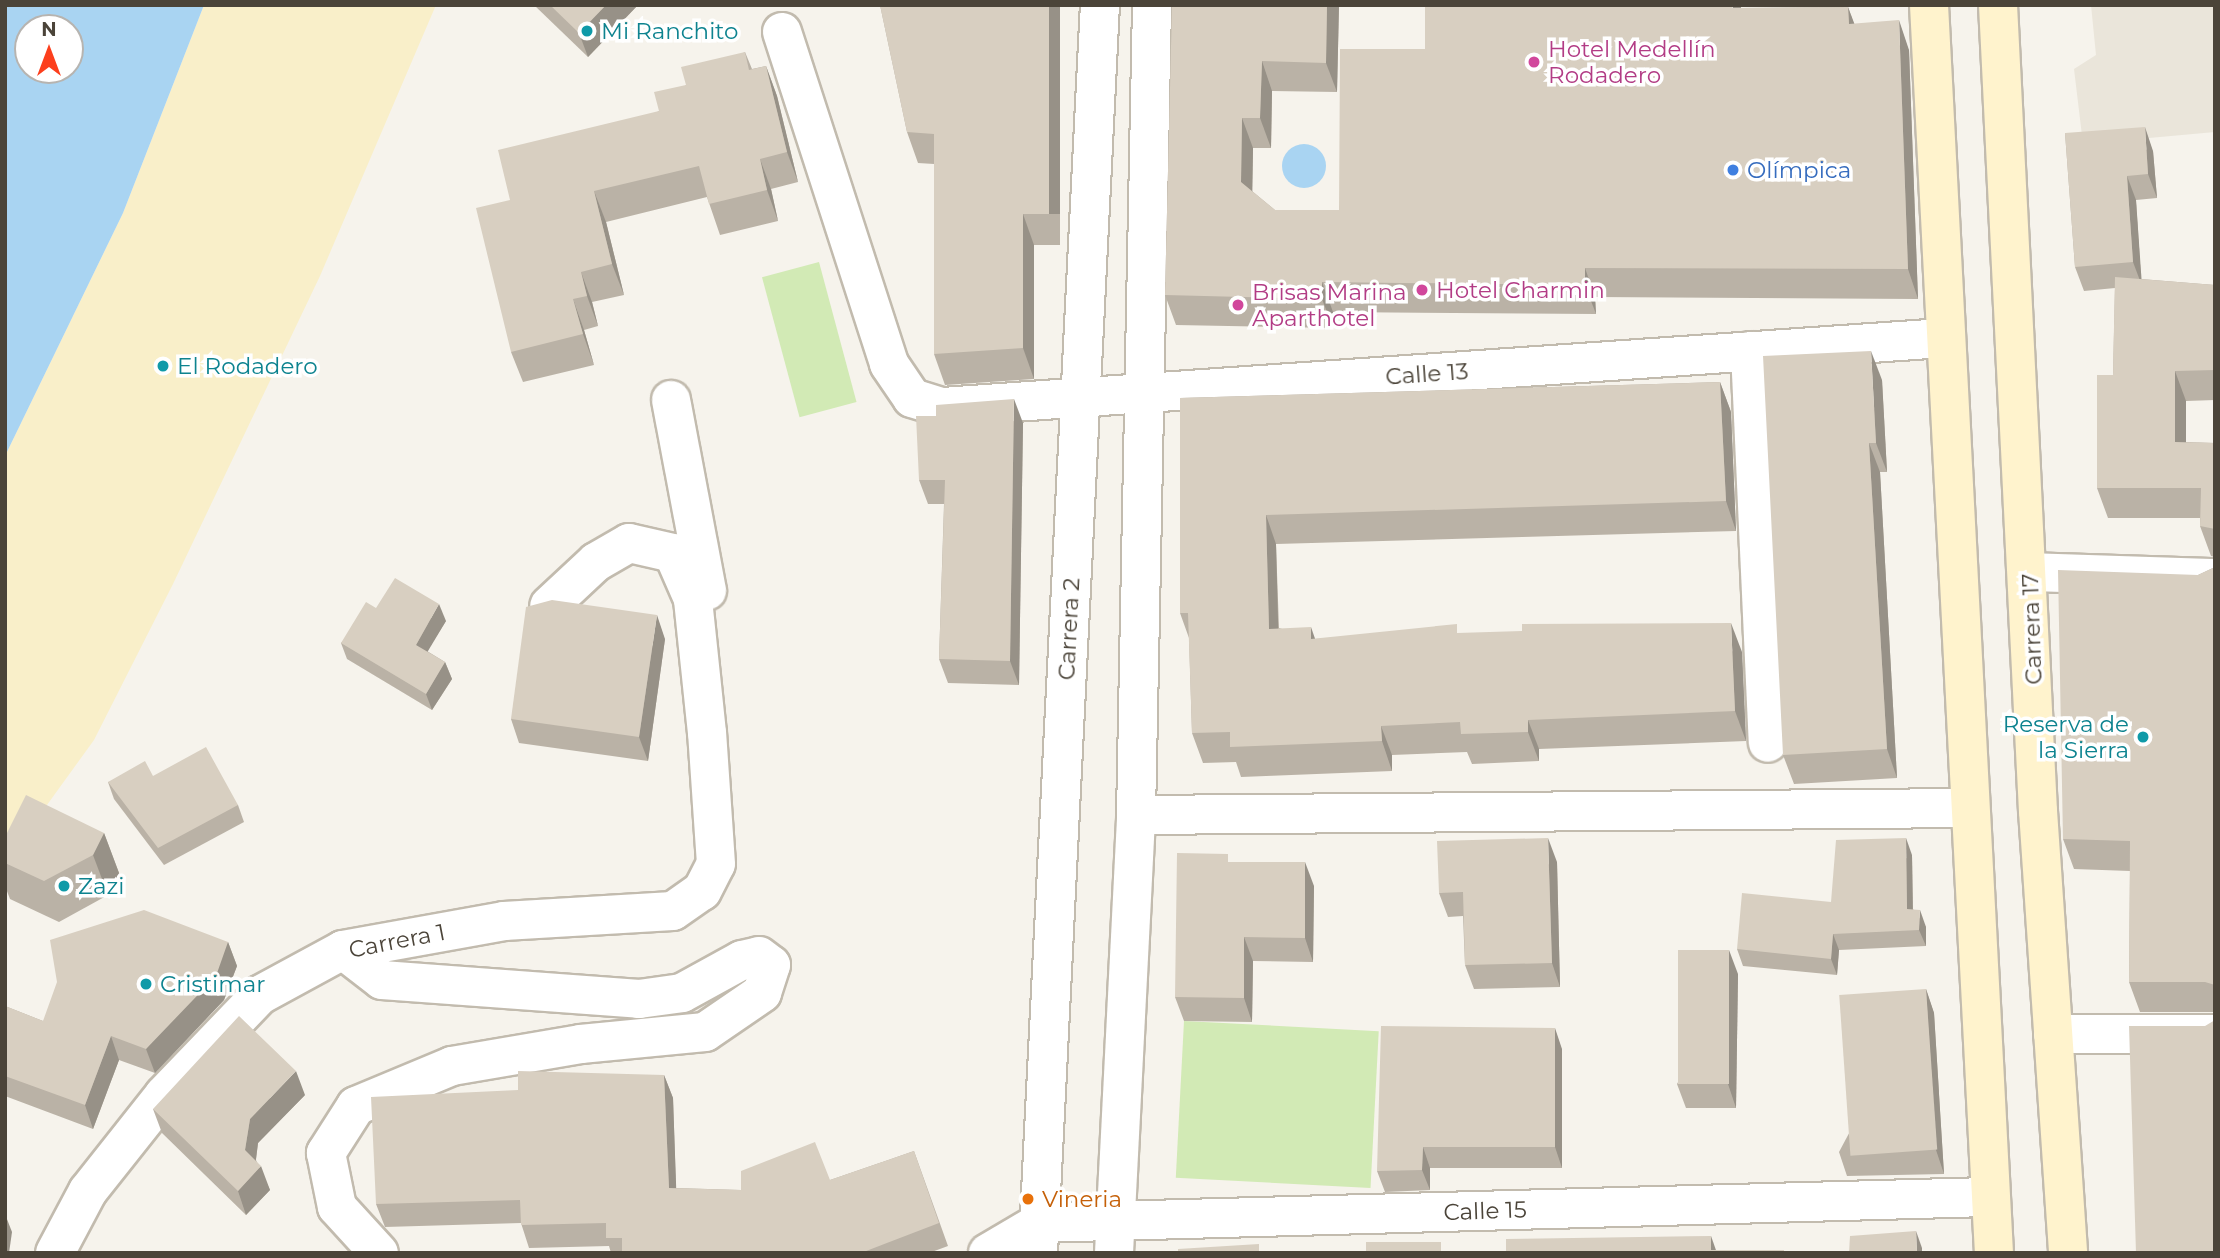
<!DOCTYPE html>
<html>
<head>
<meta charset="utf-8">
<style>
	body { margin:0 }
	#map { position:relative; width:2220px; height:1258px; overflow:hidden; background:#f6f3ec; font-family:Montserrat,sans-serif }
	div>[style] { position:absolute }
	.residential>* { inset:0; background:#eae5da }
	.green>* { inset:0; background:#d2eab5; transform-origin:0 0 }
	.sand>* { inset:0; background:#f9efc9 }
	.water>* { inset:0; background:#a9d4f2 }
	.round { border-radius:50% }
	.roads { filter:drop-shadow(2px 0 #c2bbae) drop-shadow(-2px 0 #c2bbae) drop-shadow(0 2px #c2bbae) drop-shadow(0 -2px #c2bbae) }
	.minor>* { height:38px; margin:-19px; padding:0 19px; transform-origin:19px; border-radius:19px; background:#fff }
	.tertiary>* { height:38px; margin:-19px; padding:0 19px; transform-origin:19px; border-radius:19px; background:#fff }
	.secondary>* { height:38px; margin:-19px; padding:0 19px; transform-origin:19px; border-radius:19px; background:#fff3cd }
	.wall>* { inset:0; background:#bab2a6 }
	.shaded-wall>* { inset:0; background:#979187; transform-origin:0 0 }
	.building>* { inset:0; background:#d8cfc1; transform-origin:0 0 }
	.dots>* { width:19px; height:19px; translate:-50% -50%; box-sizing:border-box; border:4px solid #fff; border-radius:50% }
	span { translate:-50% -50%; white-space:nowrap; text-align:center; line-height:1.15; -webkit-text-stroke:7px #fff; paint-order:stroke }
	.culture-label { font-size:23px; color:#0d838f }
	.left { translate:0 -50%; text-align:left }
	.right { translate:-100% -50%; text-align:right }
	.hotel-label { font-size:23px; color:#b23c85 }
	.shop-label { font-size:23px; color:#366cbe }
	.street-label { font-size:23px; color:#4b4439 }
	.food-label { font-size:23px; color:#c56008 }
	.frame { position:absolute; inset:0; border:7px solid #4b4439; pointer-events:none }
	.north { position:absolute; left:14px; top:14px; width:70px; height:70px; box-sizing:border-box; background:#fff; border:2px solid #b7b4b0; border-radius:50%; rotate:0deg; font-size:19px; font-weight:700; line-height:28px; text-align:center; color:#4b4439 }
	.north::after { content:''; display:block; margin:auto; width:24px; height:32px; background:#fc3f1d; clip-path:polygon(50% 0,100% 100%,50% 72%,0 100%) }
</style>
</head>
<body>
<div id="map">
	<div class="residential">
		<i style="clip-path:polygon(2091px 5px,2215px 5px,2215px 132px,2083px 144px,2074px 69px,2096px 55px)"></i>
	</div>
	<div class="green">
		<i style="left:819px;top:262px;width:145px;height:59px;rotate:75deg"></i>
		<i style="left:1184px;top:1021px;width:195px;height:157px;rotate:3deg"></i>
	</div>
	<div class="sand">
		<i style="clip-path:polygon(204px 5px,436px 5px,320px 276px,173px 584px,94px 740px,5px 863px,5px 456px,123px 213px)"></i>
	</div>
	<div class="water">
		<i style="clip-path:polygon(evenodd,5px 5px,204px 5px,123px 213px,5px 456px,5px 5px,28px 28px,70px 28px,70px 70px,28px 70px,28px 28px)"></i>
		<i class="round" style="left:1282px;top:144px;width:44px;height:44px"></i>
	</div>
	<div class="roads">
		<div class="minor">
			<i style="left:782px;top:32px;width:349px;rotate:72.1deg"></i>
			<i style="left:889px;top:364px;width:41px;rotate:55.9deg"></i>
			<i style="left:912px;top:398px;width:31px;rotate:17deg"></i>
			<i style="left:942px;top:407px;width:1003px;rotate:-3.94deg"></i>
			<i style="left:1750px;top:351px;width:392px;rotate:87.4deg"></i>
			<i style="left:671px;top:400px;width:194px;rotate:79.3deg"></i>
			<i style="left:2030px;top:572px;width:185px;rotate:1.9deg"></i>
			<i style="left:1136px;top:815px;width:830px;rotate:-0.48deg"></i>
			<i style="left:343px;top:950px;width:49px;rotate:37.6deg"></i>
			<i style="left:382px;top:980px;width:258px;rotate:4.2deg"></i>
			<i style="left:639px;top:999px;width:43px;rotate:-7.9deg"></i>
			<i style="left:682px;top:993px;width:68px;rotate:-28.8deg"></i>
			<i style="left:742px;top:960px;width:17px;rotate:-13deg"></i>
			<i style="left:759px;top:956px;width:15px;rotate:37deg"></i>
			<i style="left:771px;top:965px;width:29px;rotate:108deg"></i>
			<i style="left:762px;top:993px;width:69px;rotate:145.6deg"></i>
			<i style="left:705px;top:1032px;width:125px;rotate:174.5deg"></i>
			<i style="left:581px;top:1044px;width:131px;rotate:170.3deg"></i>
			<i style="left:452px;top:1066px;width:104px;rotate:157.4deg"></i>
			<i style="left:356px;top:1106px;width:56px;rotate:122.6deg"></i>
			<i style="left:326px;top:1153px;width:55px;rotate:78.5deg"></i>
			<i style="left:337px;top:1207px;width:62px;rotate:47.6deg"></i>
			<i style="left:2053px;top:1034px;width:162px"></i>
			<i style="left:55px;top:1253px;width:70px;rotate:-62deg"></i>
			<i style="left:88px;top:1191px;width:122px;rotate:-51.6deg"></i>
			<i style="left:164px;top:1095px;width:139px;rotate:-46.2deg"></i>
			<i style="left:260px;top:995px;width:94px;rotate:-28.5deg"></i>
			<i style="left:343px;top:950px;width:164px;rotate:-10.2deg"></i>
			<i style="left:504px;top:921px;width:169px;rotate:-3.4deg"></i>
			<i style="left:673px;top:911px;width:35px;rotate:-35deg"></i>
			<i style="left:702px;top:891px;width:30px;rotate:-63deg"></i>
			<i style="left:716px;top:864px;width:131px;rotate:-93.9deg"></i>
			<i style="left:707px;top:733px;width:135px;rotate:-96deg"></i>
			<i style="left:693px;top:599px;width:50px;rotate:-113.5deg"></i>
			<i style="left:673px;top:553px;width:45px;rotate:-167.2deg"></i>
			<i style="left:629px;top:543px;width:38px;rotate:150deg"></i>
			<i style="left:596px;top:562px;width:64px;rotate:136.9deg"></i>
			<i style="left:988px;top:1253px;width:59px;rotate:-30.5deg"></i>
			<i style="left:1039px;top:1223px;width:951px;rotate:-1.57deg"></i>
		</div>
		<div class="tertiary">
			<i style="left:1038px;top:1253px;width:1250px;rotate:-87.16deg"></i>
			<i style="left:1114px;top:1253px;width:439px;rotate:-87.1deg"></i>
			<i style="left:1136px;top:815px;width:810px;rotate:-88.87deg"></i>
		</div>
		<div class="secondary">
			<i style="left:1929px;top:5px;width:1250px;rotate:87.02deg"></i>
			<i style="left:1998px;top:5px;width:807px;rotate:87.16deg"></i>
			<i style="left:2038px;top:811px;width:443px;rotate:86.1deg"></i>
		</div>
	</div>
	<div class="wall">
		<i style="clip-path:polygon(534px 5px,638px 5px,588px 57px)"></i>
		<i style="clip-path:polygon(880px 5px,1060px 5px,1060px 245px,1034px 245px,1034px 379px,945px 385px,934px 354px,934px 164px,918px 163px,907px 132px)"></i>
		<i style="clip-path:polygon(1172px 5px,1339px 5px,1337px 92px,1272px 91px,1271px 148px,1253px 148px,1252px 191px,1275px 210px,1339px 210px,1425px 49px,1741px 8px,1848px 7px,1854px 24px,1909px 50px,1918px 299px,1595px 297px,1596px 314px,1333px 312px,1333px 328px,1176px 325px,1165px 295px)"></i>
		<i style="clip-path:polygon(745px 52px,752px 69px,766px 66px,777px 96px,798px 182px,771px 189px,778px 221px,720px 235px,707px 197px,606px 222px,624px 295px,592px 302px,598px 326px,584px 330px,594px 365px,523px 382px,511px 352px,510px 200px,659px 111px,686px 85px)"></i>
		<i style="clip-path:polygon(2065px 133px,2153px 151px,2157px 198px,2136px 200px,2141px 279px,2215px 285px,2215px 400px,2186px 401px,2186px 442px,2215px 443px,2215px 557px,2211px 556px,2200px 526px,2200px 518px,2108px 518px,2097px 488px,2113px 375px,2115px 288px,2084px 291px,2075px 267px)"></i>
		<i style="clip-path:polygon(1882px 380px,1887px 472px,1880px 472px,1897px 778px,1794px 784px,1783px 755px)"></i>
		<i style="clip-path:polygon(1720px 382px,1731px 412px,1736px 531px,1276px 544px,1279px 628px,1315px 639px,1460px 633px,1742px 652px,1746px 741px,1539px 749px,1539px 761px,1472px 764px,1467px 752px,1392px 755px,1392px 771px,1241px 777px,1236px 762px,1203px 763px,1192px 733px,1189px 638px,1180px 613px,1180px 398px)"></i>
		<i style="clip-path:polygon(936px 416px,1023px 423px,1019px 685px,948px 683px,939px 659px,944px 504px,928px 504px,919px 480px)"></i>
		<i style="clip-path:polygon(2215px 567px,2215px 1012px,2140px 1012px,2129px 982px,2130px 871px,2074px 869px,2063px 839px,2198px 575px)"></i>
		<i style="clip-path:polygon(376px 608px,446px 621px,427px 651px,445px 662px,452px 679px,432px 710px,347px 659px,341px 643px)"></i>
		<i style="clip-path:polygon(665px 639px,648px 761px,519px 743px,511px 719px)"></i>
		<i style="clip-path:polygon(153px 776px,238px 805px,244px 822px,164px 865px,114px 799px,108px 782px)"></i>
		<i style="clip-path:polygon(104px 833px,119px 873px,108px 895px,59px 922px,10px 899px,5px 886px,5px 837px)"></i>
		<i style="clip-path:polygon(1912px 855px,1913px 909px,1926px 927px,1926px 946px,1839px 950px,1837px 975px,1743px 966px,1737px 949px,1831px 902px)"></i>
		<i style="clip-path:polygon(1231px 862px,1314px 886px,1313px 962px,1253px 961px,1252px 1022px,1184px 1021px,1175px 997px)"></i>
		<i style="clip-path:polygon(1557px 862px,1560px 987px,1474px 989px,1465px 965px,1463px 916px,1448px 917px,1439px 893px)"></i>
		<i style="clip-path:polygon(228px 942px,237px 966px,224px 1000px,155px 1073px,119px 1060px,93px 1129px,5px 1096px,5px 1006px,43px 1021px)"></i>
		<i style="clip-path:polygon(1738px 974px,1736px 1108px,1686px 1108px,1677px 1084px)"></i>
		<i style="clip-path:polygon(1926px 989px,1934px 1013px,1944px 1174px,1847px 1176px,1839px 1152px)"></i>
		<i style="clip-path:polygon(1562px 1049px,1562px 1168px,1430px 1168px,1430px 1190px,1385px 1192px,1377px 1171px)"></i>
		<i style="clip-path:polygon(664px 1075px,673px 1098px,676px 1188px,741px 1190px,830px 1180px,914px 1151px,948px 1246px,929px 1253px,611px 1253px,609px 1246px,529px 1248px,521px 1223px,385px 1227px,376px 1204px,518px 1090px)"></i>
		<i style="clip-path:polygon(305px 1095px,258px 1143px,256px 1160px,270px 1190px,246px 1215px,162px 1133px,153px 1109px)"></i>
	</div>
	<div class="shaded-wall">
		<i style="clip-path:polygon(606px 5px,638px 5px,588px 57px,579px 33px)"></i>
		<i style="left:1049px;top:5px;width:11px;height:209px"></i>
		<i style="clip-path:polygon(1327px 5px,1339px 5px,1337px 92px,1326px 63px)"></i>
		<i style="clip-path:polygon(1732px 5px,1741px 5px,1741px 7px,1742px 38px)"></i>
		<i style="clip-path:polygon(1848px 7px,1859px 36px,1849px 24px)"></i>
		<i style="clip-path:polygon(1899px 20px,1909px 50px,1918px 299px,1908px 269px)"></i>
		<i style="clip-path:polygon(1262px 61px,1272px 91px,1271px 148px,1260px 118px)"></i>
		<i style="clip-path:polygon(766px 66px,777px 96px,798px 182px,787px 152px)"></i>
		<i style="clip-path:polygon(1242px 118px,1253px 148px,1252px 212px,1241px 182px)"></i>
		<i style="clip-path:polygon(2145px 127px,2153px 151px,2157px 198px,2148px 174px)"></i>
		<i style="clip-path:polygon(760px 159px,771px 189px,778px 221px,767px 190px)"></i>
		<i style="clip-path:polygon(2127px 176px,2136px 200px,2142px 286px,2133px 262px)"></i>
		<i style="clip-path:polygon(594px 191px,606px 222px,624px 295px,612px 264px)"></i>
		<i style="clip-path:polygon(1023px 214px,1034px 245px,1034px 379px,1023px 348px)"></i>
		<i style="clip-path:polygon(1585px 268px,1595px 297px,1596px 314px,1585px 285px)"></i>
		<i style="clip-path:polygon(581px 272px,592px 302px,598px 326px,587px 296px)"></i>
		<i style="clip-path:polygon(1322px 282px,1333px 312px,1333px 328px,1322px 299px)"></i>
		<i style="clip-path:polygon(573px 299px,584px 330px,594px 365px,583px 334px)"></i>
		<i style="clip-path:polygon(1871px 351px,1882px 380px,1887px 472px,1876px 443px)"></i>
		<i style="clip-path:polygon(2175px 371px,2186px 401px,2186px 472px,2175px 442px)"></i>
		<i style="clip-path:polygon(1720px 382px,1731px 412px,1736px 531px,1726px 501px)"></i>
		<i style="clip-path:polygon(1014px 399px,1023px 423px,1019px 685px,1010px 661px)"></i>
		<i style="clip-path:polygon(1869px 443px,1880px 472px,1897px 778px,1887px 749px)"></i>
		<i style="clip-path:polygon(1266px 515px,1276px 544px,1279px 658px,1269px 629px)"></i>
		<i style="clip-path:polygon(439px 604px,446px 621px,422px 661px,416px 645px)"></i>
		<i style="clip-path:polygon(657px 615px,665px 639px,648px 761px,639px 737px)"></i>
		<i style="clip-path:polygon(1731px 623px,1742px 652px,1746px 741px,1735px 711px)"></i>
		<i style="clip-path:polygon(1311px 627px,1321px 656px,1311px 639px)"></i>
		<i style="clip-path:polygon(445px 662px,452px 679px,432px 710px,426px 694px)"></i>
		<i style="clip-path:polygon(1528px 720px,1539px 749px,1539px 761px,1528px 732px)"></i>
		<i style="clip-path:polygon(1381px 726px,1392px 755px,1392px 771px,1382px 741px)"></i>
		<i style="clip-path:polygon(104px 833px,119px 873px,108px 895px,93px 855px)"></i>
		<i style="clip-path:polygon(1548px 838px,1557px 862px,1560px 987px,1552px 963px)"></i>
		<i style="clip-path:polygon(1906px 838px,1912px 855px,1913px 925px,1907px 909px)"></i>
		<i style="clip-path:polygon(1305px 862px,1314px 886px,1313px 962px,1305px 938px)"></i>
		<i style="clip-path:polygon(1920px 910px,1926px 927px,1926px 946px,1919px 930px)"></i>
		<i style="clip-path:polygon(1833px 934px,1839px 950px,1837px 975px,1831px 959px)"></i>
		<i style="clip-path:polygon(1244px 937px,1253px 961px,1252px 1022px,1244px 998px)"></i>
		<i style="clip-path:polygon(228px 942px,237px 966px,224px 1000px,155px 1073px,146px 1049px)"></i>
		<i style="clip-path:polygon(1729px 950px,1738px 974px,1736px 1108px,1728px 1084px)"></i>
		<i style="clip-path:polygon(1926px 989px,1934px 1013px,1944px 1174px,1936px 1150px)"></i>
		<i style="clip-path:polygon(1555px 1028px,1562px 1049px,1562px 1168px,1555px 1147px)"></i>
		<i style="clip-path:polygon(111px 1036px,119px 1060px,93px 1129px,85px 1105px)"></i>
		<i style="clip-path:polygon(296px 1071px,305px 1095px,258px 1143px,254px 1174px,245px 1150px,250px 1119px)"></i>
		<i style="clip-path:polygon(664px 1075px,673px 1098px,677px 1211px,669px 1188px)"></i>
		<i style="clip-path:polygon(1423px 1147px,1430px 1168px,1430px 1190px,1422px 1170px)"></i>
		<i style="clip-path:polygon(261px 1166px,270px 1190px,246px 1215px,238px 1191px)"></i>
		<i style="clip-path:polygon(5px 1214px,12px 1232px,9px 1253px,5px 1253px)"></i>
		<i style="clip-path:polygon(1916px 1231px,1922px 1248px,1922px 1253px,1917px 1253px)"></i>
		<i style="clip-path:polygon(1711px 1236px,1717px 1253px,1711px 1250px)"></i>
	</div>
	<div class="building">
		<i style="clip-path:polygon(550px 5px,606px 5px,579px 33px)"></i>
		<i style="clip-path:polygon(880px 5px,1049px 5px,1049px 214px,1023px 214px,1023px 348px,934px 354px,934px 134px,907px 132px)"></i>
		<i style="clip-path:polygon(1172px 5px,1327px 5px,1326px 63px,1262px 61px,1260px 118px,1242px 118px,1241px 182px,1275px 210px,1339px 210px,1340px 49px,1425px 49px,1425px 5px,1732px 5px,1732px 8px,1848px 7px,1849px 24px,1899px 20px,1908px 269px,1585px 268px,1585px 285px,1322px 282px,1322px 299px,1165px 295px)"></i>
		<i style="clip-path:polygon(745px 52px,749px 70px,766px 66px,787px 152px,760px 159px,767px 190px,709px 204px,699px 166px,594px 191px,612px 264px,581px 272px,587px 296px,573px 299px,583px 334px,511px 352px,476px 208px,510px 200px,498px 150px,659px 111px,654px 92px,686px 85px,681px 67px)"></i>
		<i style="clip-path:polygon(2145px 127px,2148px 174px,2127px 176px,2133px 262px,2075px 267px,2065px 133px)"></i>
		<i style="clip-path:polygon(2115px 277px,2215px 285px,2215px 370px,2175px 371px,2175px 442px,2215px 443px,2215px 529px,2200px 526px,2201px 488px,2097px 488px,2097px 375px,2113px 375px)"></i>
		<i style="clip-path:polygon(1871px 351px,1876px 443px,1869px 443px,1887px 749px,1783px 755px,1763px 356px)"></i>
		<i style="clip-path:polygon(1720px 382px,1726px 501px,1266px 515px,1269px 629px,1311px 627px,1311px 639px,1457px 624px,1457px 633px,1522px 631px,1522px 624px,1731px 623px,1735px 711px,1528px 720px,1528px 732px,1461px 734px,1460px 722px,1381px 726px,1382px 741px,1230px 747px,1230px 732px,1192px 733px,1188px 613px,1180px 613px,1180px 398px)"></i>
		<i style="clip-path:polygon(1014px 399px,1010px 661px,939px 659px,945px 480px,919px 480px,916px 416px,936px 416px,936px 405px)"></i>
		<i style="clip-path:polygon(2215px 567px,2215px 985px,2205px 982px,2129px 982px,2130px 841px,2063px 839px,2058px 570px,2198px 575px)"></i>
		<i style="clip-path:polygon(395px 578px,439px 604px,416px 645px,445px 662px,426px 694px,341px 643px,366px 602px,376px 608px)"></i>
		<i style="clip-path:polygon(552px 600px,657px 615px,639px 737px,511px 719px,526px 607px)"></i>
		<i style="clip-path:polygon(206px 747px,238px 805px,158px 848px,108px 782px,145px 761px,153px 776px)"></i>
		<i style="clip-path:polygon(26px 795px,104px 833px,93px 855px,44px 881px,5px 863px,5px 837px)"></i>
		<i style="clip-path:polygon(1548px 838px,1552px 963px,1465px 965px,1463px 892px,1439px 893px,1437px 841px)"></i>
		<i style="clip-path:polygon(1906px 838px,1907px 909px,1920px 910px,1919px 930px,1833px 934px,1831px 959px,1737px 949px,1742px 893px,1831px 902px,1836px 840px)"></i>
		<i style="clip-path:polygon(1177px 853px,1228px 854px,1228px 862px,1305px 862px,1305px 938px,1244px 937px,1244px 998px,1175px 997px)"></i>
		<i style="clip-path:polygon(144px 910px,228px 942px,216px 976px,146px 1049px,111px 1036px,85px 1105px,5px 1076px,5px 1006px,43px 1021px,57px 982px,50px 940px)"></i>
		<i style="left:1678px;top:950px;width:51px;height:134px"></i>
		<i style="left:1926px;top:989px;width:161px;height:87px;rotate:86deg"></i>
		<i style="clip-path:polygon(239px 1016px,296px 1071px,250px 1119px,245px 1150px,261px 1166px,238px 1191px,153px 1109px)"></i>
		<i style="clip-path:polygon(2215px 1020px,2215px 1253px,2136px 1253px,2129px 1026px,2205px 1026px)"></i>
		<i style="clip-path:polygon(1381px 1026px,1555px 1028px,1555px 1147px,1423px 1147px,1422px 1170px,1377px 1171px)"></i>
		<i style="clip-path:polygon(518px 1071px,664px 1075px,669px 1188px,741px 1190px,741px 1171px,815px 1142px,830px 1180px,914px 1151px,939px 1223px,861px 1253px,622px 1253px,622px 1238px,606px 1238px,606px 1223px,521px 1225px,520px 1200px,376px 1204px,371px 1097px,518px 1090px)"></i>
		<i style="clip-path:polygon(1916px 1231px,1917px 1253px,1849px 1253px,1850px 1236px)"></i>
		<i style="clip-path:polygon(1711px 1236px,1711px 1250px,1784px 1250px,1784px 1253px,1357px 1253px,1357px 1251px,1366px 1251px,1366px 1242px,1441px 1242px,1441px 1251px,1506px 1251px,1506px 1239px)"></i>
		<i style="clip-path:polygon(1259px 1244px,1259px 1253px,1178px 1253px,1178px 1249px)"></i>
	</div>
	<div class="dots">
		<i style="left:587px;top:31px;background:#0f9aa8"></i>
		<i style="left:1534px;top:62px;background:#d1479c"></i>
		<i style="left:1733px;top:170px;background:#3f7fe0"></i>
		<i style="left:1422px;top:290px;background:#d1479c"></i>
		<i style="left:1238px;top:305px;background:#d1479c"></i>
		<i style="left:163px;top:366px;background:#0f9aa8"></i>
		<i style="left:2143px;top:737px;background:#0f9aa8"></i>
		<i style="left:64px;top:886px;background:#0f9aa8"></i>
		<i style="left:146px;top:984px;background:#0f9aa8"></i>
		<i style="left:1028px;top:1199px;background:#e8710a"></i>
	</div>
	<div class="culture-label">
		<span class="left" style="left:601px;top:31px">Mi Ranchito</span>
		<span class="left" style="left:177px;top:366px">El Rodadero</span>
		<span class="right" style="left:2129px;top:737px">Reserva de<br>la Sierra</span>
		<span class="left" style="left:78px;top:886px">Zazi</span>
		<span class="left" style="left:160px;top:984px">Cristimar</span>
	</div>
	<div class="hotel-label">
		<span class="left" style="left:1548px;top:62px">Hotel Medellín<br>Rodadero</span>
		<span class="left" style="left:1436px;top:290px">Hotel Charmin</span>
		<span class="left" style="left:1252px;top:305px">Brisas Marina<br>Aparthotel</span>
	</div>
	<div class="shop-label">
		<span class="left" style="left:1747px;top:170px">Olímpica</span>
	</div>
	<div class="street-label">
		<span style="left:1427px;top:374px;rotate:-4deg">Calle 13</span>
		<span style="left:1069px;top:629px;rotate:-87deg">Carrera 2</span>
		<span style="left:2032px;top:629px;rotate:-92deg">Carrera 17</span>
		<span style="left:397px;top:941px;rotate:-11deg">Carrera 1</span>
		<span style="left:1485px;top:1211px;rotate:-2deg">Calle 15</span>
	</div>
	<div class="food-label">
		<span class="left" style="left:1042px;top:1199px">Vineria</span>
	</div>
	<div class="frame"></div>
	<div class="north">N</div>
</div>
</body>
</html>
